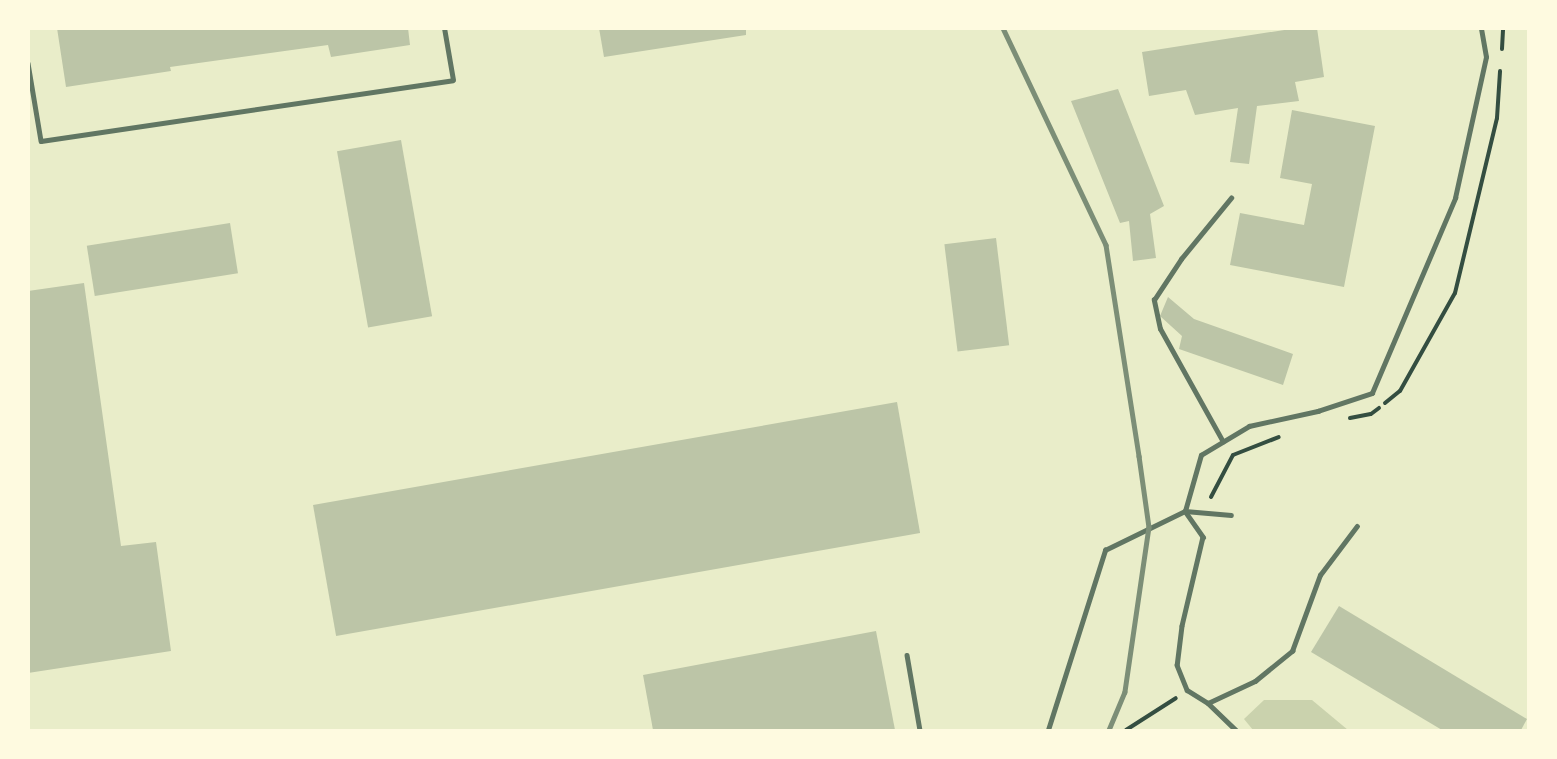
<!DOCTYPE html>
<html>
<head>
<meta charset="utf-8">
<style>
	body { margin:0 }
	#map { position:relative; width:1557px; height:759px; overflow:hidden; background:#e9edc9; font-family:Manrope,sans-serif }
	div>[style] { position:absolute }
	.green>* { inset:0; background:#cad2ad }
	.building>* { inset:0; background:#bcc5a7; transform-origin:0 0 }
	.path>* { height:4px; margin:-2px; padding:0 2px; transform-origin:2px; border-radius:2px; background:#344e41 }
	.service>* { height:4.5px; margin:-2.25px; padding:0 2.25px; transform-origin:2.25px; border-radius:2.25px; background:#617663 }
	.rail>* { height:4.5px; margin:-2.25px; padding:0 2.25px; transform-origin:2.25px; border-radius:2.25px; background:#7c8e77 }
	span { translate:-50% -50%; white-space:nowrap; text-align:center; line-height:1.15; -webkit-text-stroke:4.5px #fefae0; paint-order:stroke }
	.frame { position:absolute; inset:0; border:30px solid #fefae0; pointer-events:none }
</style>
</head>
<body>
<div id="map">
	<div class="green">
		<i style="clip-path:polygon(1264px 700px,1312px 700px,1348px 730px,1253px 730px,1244px 719px)"></i>
	</div>
	<div class="building">
		<i style="clip-path:polygon(57px 28px,408px 28px,410px 45px,331px 57px,328px 45px,170px 67px,171px 71px,66px 87px)"></i>
		<i style="clip-path:polygon(599px 28px,746px 28px,746px 35px,604px 57px)"></i>
		<i style="clip-path:polygon(1297px 28px,1317px 28px,1324px 77px,1295px 82px,1299px 101px,1257px 106px,1249px 164px,1230px 162px,1238px 108px,1195px 115px,1186px 90px,1149px 96px,1142px 52px)"></i>
		<i style="clip-path:polygon(1118px 89px,1164px 206px,1150px 214px,1156px 258px,1133px 261px,1129px 221px,1120px 223px,1071px 101px)"></i>
		<i style="clip-path:polygon(1292px 110px,1375px 126px,1344px 287px,1230px 265px,1240px 213px,1304px 225px,1312px 184px,1280px 178px)"></i>
		<i style="left:401px;top:140px;width:179px;height:65px;rotate:80deg"></i>
		<i style="left:230px;top:223px;width:51px;height:145px;rotate:81deg"></i>
		<i style="left:996px;top:238px;width:108px;height:52px;rotate:83deg"></i>
		<i style="clip-path:polygon(84px 283px,121px 546px,156px 542px,171px 651px,28px 673px,28px 291px)"></i>
		<i style="clip-path:polygon(1168px 297px,1194px 319px,1293px 354px,1283px 385px,1179px 349px,1182px 336px,1160px 316px)"></i>
		<i style="left:897px;top:402px;width:133px;height:593px;rotate:80deg"></i>
		<i style="clip-path:polygon(1339px 606px,1527px 719px,1521px 730px,1442px 730px,1311px 652px)"></i>
		<i style="clip-path:polygon(876px 631px,895px 730px,653px 730px,643px 675px)"></i>
	</div>
	<div class="path">
		<i style="left:1502px;top:49px;width:21px;rotate:-87deg"></i>
		<i style="left:1385px;top:403px;width:19px;rotate:-39deg"></i>
		<i style="left:1400px;top:391px;width:112px;rotate:-60.7deg"></i>
		<i style="left:1455px;top:293px;width:180px;rotate:-76.5deg"></i>
		<i style="left:1497px;top:118px;width:47px;rotate:-86.3deg"></i>
		<i style="left:1350px;top:418px;width:21px;rotate:-11deg"></i>
		<i style="left:1371px;top:414px;width:10px;rotate:-37deg"></i>
		<i style="left:1211px;top:497px;width:47px;rotate:-62.4deg"></i>
		<i style="left:1233px;top:455px;width:49px;rotate:-21.4deg"></i>
		<i style="left:1126px;top:730px;width:59px;rotate:-32.6deg"></i>
	</div>
	<div class="service">
		<i style="left:28px;top:63px;width:79px;rotate:80.5deg"></i>
		<i style="left:41px;top:141px;width:416px;rotate:-8.4deg"></i>
		<i style="left:453px;top:80px;width:53px;rotate:-99.8deg"></i>
		<i style="left:1223px;top:442px;width:129px;rotate:-119.1deg"></i>
		<i style="left:1160px;top:329px;width:30px;rotate:-102deg"></i>
		<i style="left:1154px;top:300px;width:49px;rotate:-56.6deg"></i>
		<i style="left:1181px;top:259px;width:79px;rotate:-50.7deg"></i>
		<i style="left:1185px;top:511px;width:32px;rotate:55deg"></i>
		<i style="left:1203px;top:537px;width:91px;rotate:103.3deg"></i>
		<i style="left:1182px;top:626px;width:39px;rotate:97deg"></i>
		<i style="left:1177px;top:665px;width:27px;rotate:68deg"></i>
		<i style="left:1187px;top:690px;width:25px;rotate:32deg"></i>
		<i style="left:1208px;top:703px;width:39px;rotate:44deg"></i>
		<i style="left:1185px;top:511px;width:46px;rotate:5deg"></i>
		<i style="left:907px;top:655px;width:76px;rotate:80.2deg"></i>
		<i style="left:1208px;top:703px;width:52px;rotate:-25.1deg"></i>
		<i style="left:1255px;top:681px;width:48px;rotate:-39deg"></i>
		<i style="left:1292px;top:651px;width:81px;rotate:-69.8deg"></i>
		<i style="left:1320px;top:575px;width:61px;rotate:-52.9deg"></i>
		<i style="left:1048px;top:730px;width:189px;rotate:-72.4deg"></i>
		<i style="left:1105px;top:550px;width:89px;rotate:-26deg"></i>
		<i style="left:1185px;top:511px;width:58px;rotate:-74.1deg"></i>
		<i style="left:1201px;top:455px;width:56px;rotate:-31.1deg"></i>
		<i style="left:1249px;top:426px;width:71px;rotate:-12.3deg"></i>
		<i style="left:1318px;top:411px;width:57px;rotate:-18.4deg"></i>
		<i style="left:1372px;top:393px;width:212px;rotate:-66.9deg"></i>
		<i style="left:1455px;top:198px;width:144px;rotate:-77.6deg"></i>
		<i style="left:1486px;top:57px;width:29px;rotate:-100deg"></i>
	</div>
	<div class="rail">
		<i style="left:1003px;top:28px;width:240px;rotate:64.6deg"></i>
		<i style="left:1106px;top:245px;width:214px;rotate:81.1deg"></i>
		<i style="left:1139px;top:456px;width:72px;rotate:82deg"></i>
		<i style="left:1149px;top:527px;width:167px;rotate:98.3deg"></i>
		<i style="left:1125px;top:692px;width:41px;rotate:112.8deg"></i>
	</div>
	<div class="frame"></div>
</div>
</body>
</html>
